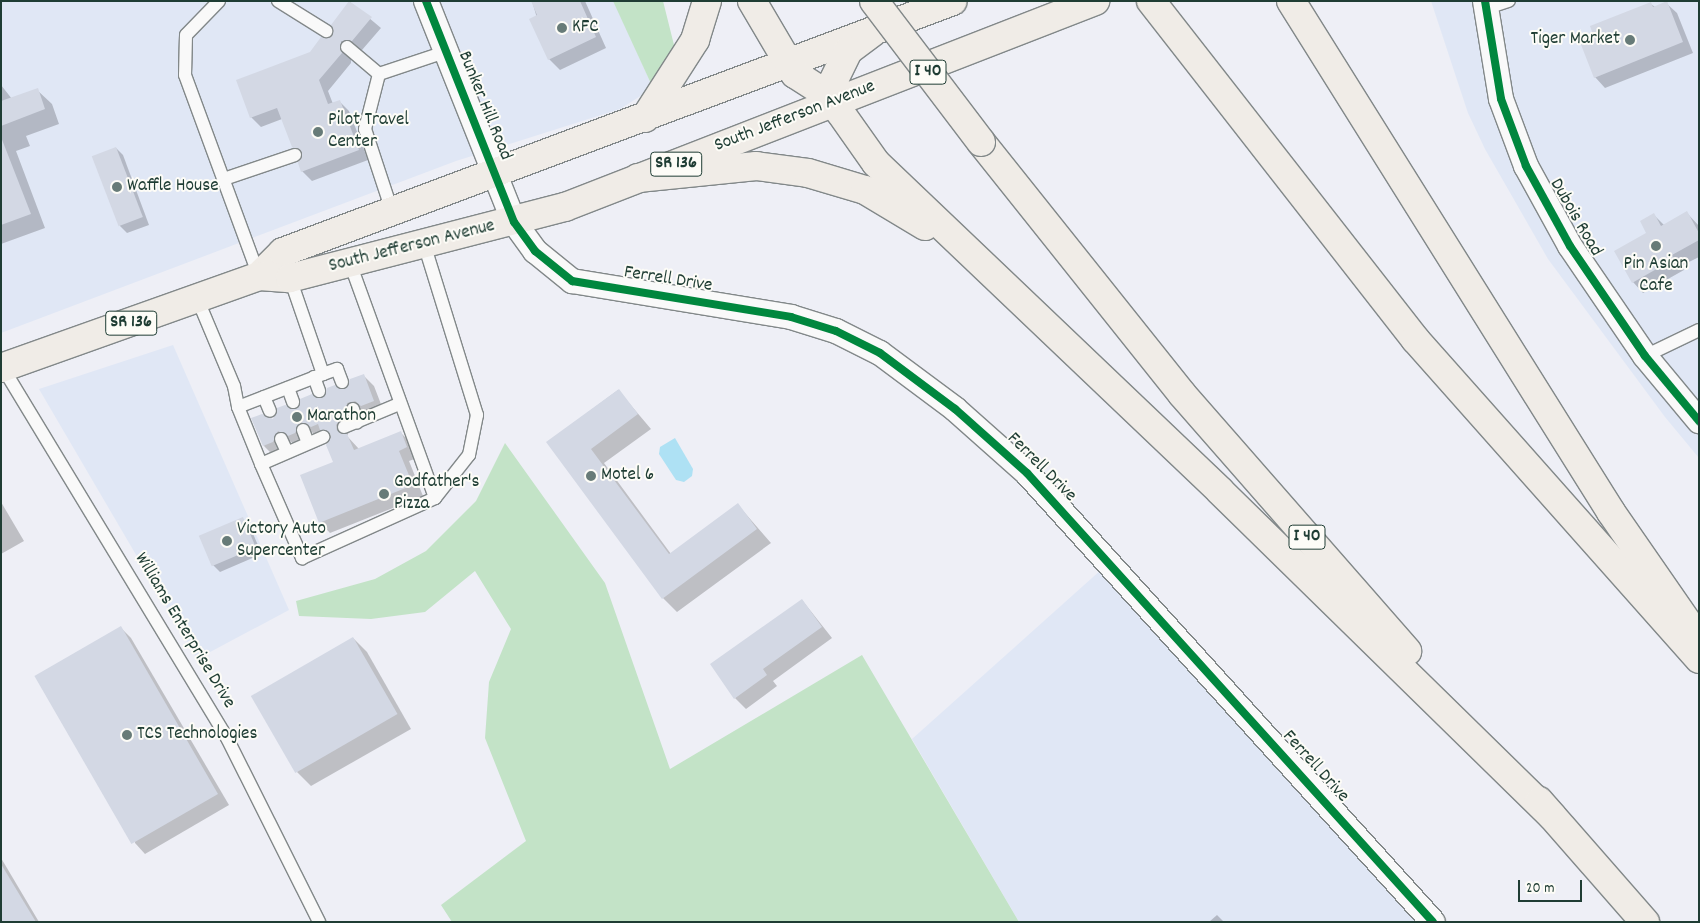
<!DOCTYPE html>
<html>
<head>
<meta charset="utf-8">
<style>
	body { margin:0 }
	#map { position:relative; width:1700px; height:923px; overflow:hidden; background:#eeeff6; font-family:Dekko,sans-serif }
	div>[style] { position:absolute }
	.built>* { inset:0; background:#e0e7f5 }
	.green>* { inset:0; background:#c3e3c7 }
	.water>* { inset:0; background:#aee1f4 }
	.shadow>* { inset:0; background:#0003 }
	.building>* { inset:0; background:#d3d8e4; transform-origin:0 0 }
	.roads { filter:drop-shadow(1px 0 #828889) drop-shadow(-1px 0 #828889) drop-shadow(0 1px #828889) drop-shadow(0 -1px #828889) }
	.lane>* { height:12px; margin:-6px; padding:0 6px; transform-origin:6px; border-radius:6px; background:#f9f9f9 }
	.street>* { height:24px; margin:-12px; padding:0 12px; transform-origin:12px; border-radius:12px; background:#f9f9f9 }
	.primary>* { height:28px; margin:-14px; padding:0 14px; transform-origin:14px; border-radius:14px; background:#f0ece7 }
	.highway>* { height:28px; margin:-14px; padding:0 14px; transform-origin:14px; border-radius:14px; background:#f0ece7 }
	.bridges { filter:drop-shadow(1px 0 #828889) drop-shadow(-1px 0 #828889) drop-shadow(0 1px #828889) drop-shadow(0 -1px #828889) }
	.highway-bridge>* { height:28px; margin:-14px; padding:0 14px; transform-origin:14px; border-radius:14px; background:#f0ece7 }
	.cycleway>* { height:8px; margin:-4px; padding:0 4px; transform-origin:4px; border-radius:4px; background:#00873e }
	.dots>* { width:14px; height:14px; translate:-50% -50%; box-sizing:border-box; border:2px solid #fdfcf7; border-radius:50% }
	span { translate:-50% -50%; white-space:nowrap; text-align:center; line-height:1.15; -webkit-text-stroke:4px #fdfcf7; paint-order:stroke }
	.shield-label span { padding:1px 4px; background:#fdfcf7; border:1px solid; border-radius:4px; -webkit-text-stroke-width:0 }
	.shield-label { font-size:18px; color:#1f3d34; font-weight:700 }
	.poi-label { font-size:19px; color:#1f3d34 }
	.left { translate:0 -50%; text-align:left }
	.right { translate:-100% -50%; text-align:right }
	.street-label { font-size:19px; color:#1f3d34 }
	.frame { position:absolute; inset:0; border:2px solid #1f3d34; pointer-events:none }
	.scale { position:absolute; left:1518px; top:880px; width:64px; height:22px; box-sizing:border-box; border:2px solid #1f3d34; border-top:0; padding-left:6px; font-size:15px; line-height:18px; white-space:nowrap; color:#1f3d34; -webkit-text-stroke:4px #fdfcf7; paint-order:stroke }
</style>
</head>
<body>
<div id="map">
	<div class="built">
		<i style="clip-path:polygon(1px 1px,614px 1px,653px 88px,620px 109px,456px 161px,1px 333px)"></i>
		<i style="clip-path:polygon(1431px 1px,1699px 1px,1699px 458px,1665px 417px,1548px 259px,1485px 149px,1468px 113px)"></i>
		<i style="clip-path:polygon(173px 345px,289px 610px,197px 659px,39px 389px)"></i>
		<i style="clip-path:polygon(1102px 569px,1418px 922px,1019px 922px,912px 739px)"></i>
	</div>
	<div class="green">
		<i style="clip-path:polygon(613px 1px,663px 1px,674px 45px,670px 62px,653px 88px)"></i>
		<i style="clip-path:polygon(505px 443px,605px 583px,670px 769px,862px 655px,1019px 922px,452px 922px,441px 905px,526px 841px,485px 738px,489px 682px,511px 629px,475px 571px,425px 612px,371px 619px,299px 616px,296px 601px,375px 579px,426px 551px,476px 501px)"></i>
	</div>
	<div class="water">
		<i style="clip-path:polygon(675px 438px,693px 469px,692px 476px,684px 482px,676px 480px,659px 454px,660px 447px)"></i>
	</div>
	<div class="shadow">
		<i style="clip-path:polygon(532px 1px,585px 1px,606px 48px,560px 70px,549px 59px)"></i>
		<i style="clip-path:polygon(350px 2px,381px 28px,362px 50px,351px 51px,351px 63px,328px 91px,333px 104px,339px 101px,349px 111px,368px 160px,312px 181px,302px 171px,299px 163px,302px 156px,293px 147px,282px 119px,261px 127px,251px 117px,310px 53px,331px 39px)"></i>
		<i style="clip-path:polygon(1666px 3px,1677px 13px,1693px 53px,1605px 88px,1595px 77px,1594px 33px,1651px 4px,1655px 7px)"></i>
		<i style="clip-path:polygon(1px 85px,12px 99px,37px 90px,52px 104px,59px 124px,26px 136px,30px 146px,16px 151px,45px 228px,1px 244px)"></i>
		<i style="clip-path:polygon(116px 148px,123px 155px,149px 225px,127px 233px,120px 226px)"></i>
		<i style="clip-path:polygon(1687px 213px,1699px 226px,1699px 257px,1681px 266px,1684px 270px,1643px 293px,1633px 282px,1654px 215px,1664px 225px)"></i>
		<i style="clip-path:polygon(363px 375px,374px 386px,384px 412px,358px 414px,347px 436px,359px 449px,401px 433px,411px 443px,417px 458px,409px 461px,423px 496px,330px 533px,320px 522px,335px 463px,332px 440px,327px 435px,322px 437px,311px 432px,306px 444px,300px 446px,289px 441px,274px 456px,264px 446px,273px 420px,346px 391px)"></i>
		<i style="clip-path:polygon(618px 390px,651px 429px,604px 463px,671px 554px,738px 505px,771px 543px,677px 612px,663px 598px,548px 442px)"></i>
		<i style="clip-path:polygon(1px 502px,24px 541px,1px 554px)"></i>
		<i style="clip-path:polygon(242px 518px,249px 525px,262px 554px,220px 572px,213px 565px)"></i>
		<i style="clip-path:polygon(802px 600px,832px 638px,773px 681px,777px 686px,746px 709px,735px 698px)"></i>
		<i style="clip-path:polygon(121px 628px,131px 638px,229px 805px,145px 854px,135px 843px)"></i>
		<i style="clip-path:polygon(353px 638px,367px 652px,411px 729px,311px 786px,297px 772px)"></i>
		<i style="clip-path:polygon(1px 858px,39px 922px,1px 922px)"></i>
		<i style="clip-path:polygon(1217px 915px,1224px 922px,1209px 922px)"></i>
	</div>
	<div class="building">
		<i style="clip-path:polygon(349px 1px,372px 17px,352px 41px,341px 41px,342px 53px,319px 80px,328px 104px,340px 100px,359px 150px,301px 172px,298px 163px,302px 152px,292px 147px,277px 108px,250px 118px,236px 80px,310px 52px,321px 37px,330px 38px,334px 32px,331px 25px)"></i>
		<i style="clip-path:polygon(531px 1px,580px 1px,596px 37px,548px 60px,529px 19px,537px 15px)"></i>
		<i style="clip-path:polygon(1667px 1px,1683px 42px,1594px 78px,1578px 37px,1592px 32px,1590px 26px,1651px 2px,1653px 7px)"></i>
		<i style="clip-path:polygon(38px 88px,45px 109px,1px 126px,1px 101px)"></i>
		<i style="clip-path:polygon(1px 137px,31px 214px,1px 225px)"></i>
		<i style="left:116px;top:147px;width:75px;height:26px;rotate:69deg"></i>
		<i style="clip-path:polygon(1687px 211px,1699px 233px,1699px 240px,1672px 255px,1674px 259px,1632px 283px,1614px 251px,1646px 233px,1640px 221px,1654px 213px,1661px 226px)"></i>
		<i style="clip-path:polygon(364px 374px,374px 401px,361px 406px,355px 401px,347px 403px,346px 412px,339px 415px,341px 419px,336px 425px,337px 431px,347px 434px,354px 450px,401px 431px,407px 447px,399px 451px,413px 485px,319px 523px,300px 475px,333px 462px,326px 445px,331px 438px,330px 433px,320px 430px,318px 424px,311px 427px,301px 422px,295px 433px,288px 436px,278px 431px,273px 442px,263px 446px,251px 418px,262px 414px,273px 419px,277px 408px,285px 405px,296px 409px,300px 399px,312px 394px,322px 398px,327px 388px,335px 385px,345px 389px,350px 379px)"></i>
		<i style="clip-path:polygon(619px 389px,638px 414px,591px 449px,669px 554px,738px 503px,757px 529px,662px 599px,546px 442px)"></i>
		<i style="left:243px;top:517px;width:33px;height:48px;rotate:67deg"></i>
		<i style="clip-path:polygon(802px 599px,822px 627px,763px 669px,767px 675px,734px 699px,710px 664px)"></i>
		<i style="left:121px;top:626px;width:194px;height:100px;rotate:60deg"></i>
		<i style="left:353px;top:637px;width:89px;height:118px;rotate:60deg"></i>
		<i style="clip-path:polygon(1px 864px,36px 922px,1px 922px)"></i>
	</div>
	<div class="roads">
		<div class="lane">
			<i style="left:219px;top:1px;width:47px;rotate:134.1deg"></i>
			<i style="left:186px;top:35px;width:40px;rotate:91.4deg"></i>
			<i style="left:185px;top:75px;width:214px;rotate:69.8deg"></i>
			<i style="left:278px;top:1px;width:57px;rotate:32deg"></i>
			<i style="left:1487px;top:8px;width:23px;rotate:-18deg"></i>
			<i style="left:347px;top:47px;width:42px;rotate:40.2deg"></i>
			<i style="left:224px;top:179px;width:75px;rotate:-18.7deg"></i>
			<i style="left:392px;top:211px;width:86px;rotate:-108.2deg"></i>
			<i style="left:365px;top:129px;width:57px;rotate:-75.7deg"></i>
			<i style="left:379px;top:74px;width:70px;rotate:-18.4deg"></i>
			<i style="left:350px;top:263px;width:250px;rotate:70.1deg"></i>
			<i style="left:197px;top:298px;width:95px;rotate:67.2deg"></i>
			<i style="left:234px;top:386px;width:21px;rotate:79deg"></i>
			<i style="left:238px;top:407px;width:61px;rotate:68deg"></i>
			<i style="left:261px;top:464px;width:103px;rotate:66.4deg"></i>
			<i style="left:302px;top:558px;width:146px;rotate:-24.3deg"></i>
			<i style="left:435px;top:498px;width:55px;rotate:-51.7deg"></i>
			<i style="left:469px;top:455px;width:41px;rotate:-78.7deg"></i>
			<i style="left:477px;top:415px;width:179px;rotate:-107.2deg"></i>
			<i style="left:1645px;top:356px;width:60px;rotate:-25.7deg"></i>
			<i style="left:3px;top:368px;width:433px;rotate:58.8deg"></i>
			<i style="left:227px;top:738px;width:206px;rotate:63.4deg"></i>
			<i style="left:323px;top:374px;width:15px;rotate:-20deg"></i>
			<i style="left:337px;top:369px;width:14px;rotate:69deg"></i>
			<i style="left:314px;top:377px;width:15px;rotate:70deg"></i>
			<i style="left:288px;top:388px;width:15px;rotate:70deg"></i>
			<i style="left:264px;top:397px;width:15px;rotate:67deg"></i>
			<i style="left:238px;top:407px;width:91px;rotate:-21.2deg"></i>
			<i style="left:323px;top:374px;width:102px;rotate:-109deg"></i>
			<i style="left:353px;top:409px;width:14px;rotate:73deg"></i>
			<i style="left:344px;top:427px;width:60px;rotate:-22.7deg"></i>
			<i style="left:303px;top:430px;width:14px;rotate:69deg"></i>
			<i style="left:281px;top:439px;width:14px;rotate:65deg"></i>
			<i style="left:261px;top:464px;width:68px;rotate:-23.5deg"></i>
		</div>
		<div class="street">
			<i style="left:426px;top:1px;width:238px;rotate:68.3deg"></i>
			<i style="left:514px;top:222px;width:36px;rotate:54deg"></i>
			<i style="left:535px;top:251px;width:48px;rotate:39deg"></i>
			<i style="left:572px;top:281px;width:222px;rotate:9.3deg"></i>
			<i style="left:791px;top:317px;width:47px;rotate:17.3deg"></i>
			<i style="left:836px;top:331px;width:49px;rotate:26.6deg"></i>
			<i style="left:880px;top:353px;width:94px;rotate:36.7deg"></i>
			<i style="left:955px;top:409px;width:96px;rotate:41.6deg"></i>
			<i style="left:1027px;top:473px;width:605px;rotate:47.88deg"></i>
			<i style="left:1485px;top:1px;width:99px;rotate:80.7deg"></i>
			<i style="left:1501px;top:99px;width:72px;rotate:69.5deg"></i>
			<i style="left:1526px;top:166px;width:91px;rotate:61.2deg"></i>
			<i style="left:1570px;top:246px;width:133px;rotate:55.7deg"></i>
			<i style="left:1645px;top:356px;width:85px;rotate:50.3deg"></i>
		</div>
		<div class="primary">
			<i style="left:259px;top:276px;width:34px;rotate:-45deg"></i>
			<i style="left:283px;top:252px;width:715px;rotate:-20.54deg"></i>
			<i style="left:1px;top:368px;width:274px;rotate:-19.6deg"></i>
			<i style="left:259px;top:276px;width:31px;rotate:4deg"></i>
			<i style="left:290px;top:278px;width:284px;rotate:-14.5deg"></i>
			<i style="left:565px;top:207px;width:569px;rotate:-21.24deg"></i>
		</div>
		<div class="highway">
			<i style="left:752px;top:1px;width:85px;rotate:59.5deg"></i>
			<i style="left:795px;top:74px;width:50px;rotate:32.7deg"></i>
			<i style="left:1151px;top:1px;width:429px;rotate:52deg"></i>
			<i style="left:1415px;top:339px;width:428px;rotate:48.4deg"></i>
			<i style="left:1291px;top:1px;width:603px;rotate:57.94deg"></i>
			<i style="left:1611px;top:512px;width:142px;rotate:55.3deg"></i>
			<i style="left:873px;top:32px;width:31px;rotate:143deg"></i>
			<i style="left:848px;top:51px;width:32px;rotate:116deg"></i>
			<i style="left:834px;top:80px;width:33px;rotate:79deg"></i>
			<i style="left:840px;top:112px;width:62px;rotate:54.8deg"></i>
			<i style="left:876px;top:163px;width:475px;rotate:43.6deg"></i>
			<i style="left:1220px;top:491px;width:465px;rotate:44.4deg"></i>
			<i style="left:645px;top:118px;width:93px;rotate:-57.3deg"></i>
			<i style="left:695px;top:40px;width:41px;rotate:-72.9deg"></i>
			<i style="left:981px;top:142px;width:322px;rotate:51.4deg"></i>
			<i style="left:1182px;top:394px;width:342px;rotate:48.8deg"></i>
			<i style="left:638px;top:178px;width:119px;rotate:-5.8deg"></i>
			<i style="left:756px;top:166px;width:52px;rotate:7.7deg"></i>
			<i style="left:808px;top:173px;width:59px;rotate:16.6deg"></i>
			<i style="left:865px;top:190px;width:70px;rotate:31deg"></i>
			<i style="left:1539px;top:801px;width:161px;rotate:48.8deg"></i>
		</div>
	</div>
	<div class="bridges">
		<div class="highway-bridge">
			<i style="left:874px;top:1px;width:177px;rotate:52.8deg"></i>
		</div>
	</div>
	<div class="cycleway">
		<i style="left:426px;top:1px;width:238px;rotate:68.3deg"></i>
		<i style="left:514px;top:222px;width:36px;rotate:54deg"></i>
		<i style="left:535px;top:251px;width:48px;rotate:39deg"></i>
		<i style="left:572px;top:281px;width:222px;rotate:9.3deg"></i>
		<i style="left:791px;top:317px;width:47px;rotate:17.3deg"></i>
		<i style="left:836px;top:331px;width:49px;rotate:26.6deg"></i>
		<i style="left:880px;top:353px;width:94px;rotate:36.7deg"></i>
		<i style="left:955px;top:409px;width:96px;rotate:41.6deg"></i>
		<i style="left:1027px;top:473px;width:605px;rotate:47.88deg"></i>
		<i style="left:1485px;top:1px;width:99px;rotate:80.7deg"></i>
		<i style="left:1501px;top:99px;width:72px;rotate:69.5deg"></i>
		<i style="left:1526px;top:166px;width:91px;rotate:61.2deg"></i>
		<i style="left:1570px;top:246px;width:133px;rotate:55.7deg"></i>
		<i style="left:1645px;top:356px;width:85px;rotate:50.3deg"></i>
	</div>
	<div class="dots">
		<i style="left:562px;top:28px;background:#677b78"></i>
		<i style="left:1630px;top:40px;background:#677b78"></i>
		<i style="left:318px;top:132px;background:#677b78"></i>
		<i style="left:117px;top:187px;background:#677b78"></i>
		<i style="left:1656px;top:246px;background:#677b78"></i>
		<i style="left:297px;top:417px;background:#677b78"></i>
		<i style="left:591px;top:476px;background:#677b78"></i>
		<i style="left:384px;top:494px;background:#677b78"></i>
		<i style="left:227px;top:541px;background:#677b78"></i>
		<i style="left:127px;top:735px;background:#677b78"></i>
	</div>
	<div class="shield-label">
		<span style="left:928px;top:72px">I 40</span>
		<span style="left:676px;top:164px">SR 136</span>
		<span style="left:131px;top:323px">SR 136</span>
		<span style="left:1307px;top:537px">I 40</span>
	</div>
	<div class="poi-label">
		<span class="left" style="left:572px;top:28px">KFC</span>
		<span class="right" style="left:1620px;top:40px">Tiger Market</span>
		<span class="left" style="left:328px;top:132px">Pilot Travel<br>Center</span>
		<span class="left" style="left:127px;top:187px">Waffle House</span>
		<span style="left:1656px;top:276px">Pin Asian<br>Cafe</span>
		<span class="left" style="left:307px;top:417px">Marathon</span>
		<span class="left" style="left:601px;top:476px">Motel 6</span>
		<span class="left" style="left:394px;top:494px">Godfather's<br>Pizza</span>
		<span class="left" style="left:237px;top:541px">Victory Auto<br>Supercenter</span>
		<span class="left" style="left:137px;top:735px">TCS Technologies</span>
	</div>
	<div class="street-label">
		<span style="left:484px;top:106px;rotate:68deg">Bunker Hill Road</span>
		<span style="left:795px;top:117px;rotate:-21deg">South Jefferson Avenue</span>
		<span style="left:1575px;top:218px;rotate:60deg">Dubois Road</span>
		<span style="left:412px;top:247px;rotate:-14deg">South Jefferson Avenue</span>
		<span style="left:668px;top:280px;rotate:9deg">Ferrell Drive</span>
		<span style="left:1041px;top:468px;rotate:45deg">Ferrell Drive</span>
		<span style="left:184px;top:631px;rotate:59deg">Williams Enterprise Drive</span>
		<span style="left:1315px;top:767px;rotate:48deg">Ferrell Drive</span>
	</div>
	<div class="frame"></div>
	<div class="scale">20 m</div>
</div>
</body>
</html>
